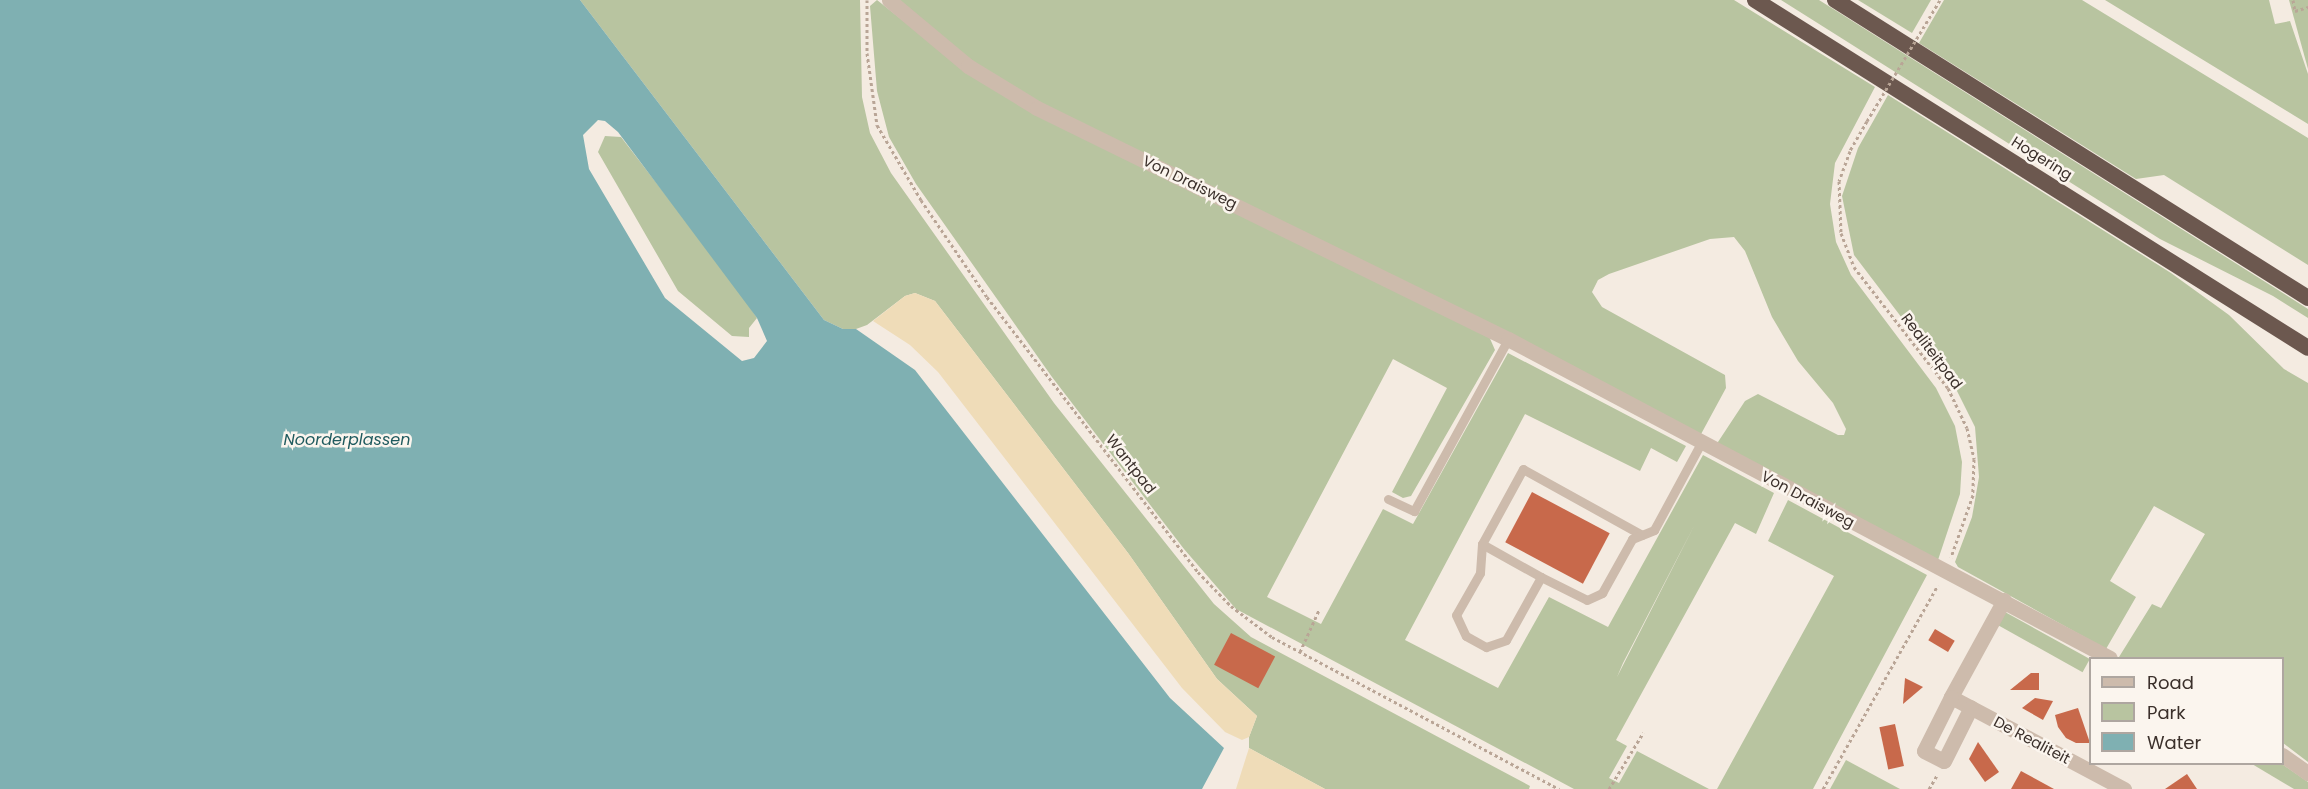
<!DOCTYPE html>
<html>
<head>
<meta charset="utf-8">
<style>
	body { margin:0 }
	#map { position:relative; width:2308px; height:789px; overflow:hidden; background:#f4ebe1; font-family:Poppins,sans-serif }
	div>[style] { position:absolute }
	.green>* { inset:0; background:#b8c4a0; transform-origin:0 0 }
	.sand>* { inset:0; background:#efdcb8 }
	.water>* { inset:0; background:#7fb0b2 }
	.building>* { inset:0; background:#c8694b; transform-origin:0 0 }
	.path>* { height:3px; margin-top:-1.5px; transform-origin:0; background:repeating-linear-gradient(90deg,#b9a596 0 3px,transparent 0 6px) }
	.service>* { height:9px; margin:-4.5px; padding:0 4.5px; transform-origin:4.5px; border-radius:4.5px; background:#cdbbac }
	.minor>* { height:15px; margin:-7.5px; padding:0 7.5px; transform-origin:7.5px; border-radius:7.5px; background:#cdbbac }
	.trunk>* { height:16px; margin:-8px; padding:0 8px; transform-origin:8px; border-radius:8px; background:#6c584f }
	.path-bridge>* { height:3px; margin-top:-1.5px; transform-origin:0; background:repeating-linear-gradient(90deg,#b9a596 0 3px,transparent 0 6px) }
	span { translate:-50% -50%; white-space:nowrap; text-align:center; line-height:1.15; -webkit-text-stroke:5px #fbf5ee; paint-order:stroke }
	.street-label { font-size:15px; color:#3b302b }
	.water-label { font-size:16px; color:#1f5a5e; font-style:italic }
	.legend { position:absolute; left:2089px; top:657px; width:195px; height:108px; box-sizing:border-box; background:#fbf5ee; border:2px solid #aea6a0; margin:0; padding:8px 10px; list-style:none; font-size:18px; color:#3b302b }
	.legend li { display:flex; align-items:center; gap:12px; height:30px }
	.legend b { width:30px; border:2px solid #aea6a0 }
</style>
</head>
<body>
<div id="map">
	<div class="green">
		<i style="clip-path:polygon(580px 0,860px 0,862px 97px,870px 133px,891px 173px,1054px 403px,1214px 604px,1251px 637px,1530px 786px,1529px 789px,1325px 789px,1249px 748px,1249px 737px,1257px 716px,1217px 679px,1128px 553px,935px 301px,915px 293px,905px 296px,867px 325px,856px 329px,843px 329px,824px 320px)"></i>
		<i style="clip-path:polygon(evenodd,877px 0,964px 69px,1488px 334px,1495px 350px,1411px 496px,1403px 498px,1392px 492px,1447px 388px,1393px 359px,1267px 597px,1321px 624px,1383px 509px,1413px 524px,1508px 353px,1686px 446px,1677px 462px,1651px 448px,1640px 471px,1525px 414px,1405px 640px,1498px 688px,1549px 597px,1608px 627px,1703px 455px,1774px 493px,1756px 534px,1735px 523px,1616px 740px,1627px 746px,1609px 778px,1619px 783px,1637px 751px,1709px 789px,1574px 789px,1236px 609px,1184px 549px,1052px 377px,916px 184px,889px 137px,877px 91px,870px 6px,877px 0,1695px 524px,1617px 677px,1623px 663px,1695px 524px)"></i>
		<i style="clip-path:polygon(898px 0,1734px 0,1875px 87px,1835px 163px,1830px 204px,1836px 242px,1851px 275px,1936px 388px,1955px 426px,1962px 462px,1960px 494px,1938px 560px,1716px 445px,1745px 401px,1758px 394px,1838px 435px,1844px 435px,1846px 429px,1833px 403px,1798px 361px,1772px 317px,1745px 251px,1734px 237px,1710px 239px,1609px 274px,1598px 280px,1592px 292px,1602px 307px,1725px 375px,1726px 388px,1700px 436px,1040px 104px,971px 62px)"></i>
		<i style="clip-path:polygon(1781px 0,1819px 0,2308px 309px,2308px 318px,2273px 296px,2160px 239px)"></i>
		<i style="clip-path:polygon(1858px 0,1931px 0,1912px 33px)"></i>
		<i style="clip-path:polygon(1944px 0,2082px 0,2308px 138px,2308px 265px,2164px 175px,2136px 179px,1919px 43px)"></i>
		<i style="clip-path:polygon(2105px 0,2269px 0,2275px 24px,2290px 21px,2308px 74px,2308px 124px)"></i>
		<i style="clip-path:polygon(2289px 0,2308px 0,2308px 69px)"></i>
		<i style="clip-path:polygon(1888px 95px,2171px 273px,2229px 315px,2284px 369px,2308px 383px,2308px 762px,2283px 743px,2282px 658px,2119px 657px,2152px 604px,2161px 608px,2205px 534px,2154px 506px,2110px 581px,2136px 597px,2106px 649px,1958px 567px,1955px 562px,1972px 517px,1979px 477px,1975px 427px,1956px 389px,1854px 255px,1842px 196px,1858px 148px)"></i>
		<i style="clip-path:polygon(605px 136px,621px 137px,735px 285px,757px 318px,749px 328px,749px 337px,732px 336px,678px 291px,598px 152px)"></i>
		<i style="clip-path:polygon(1788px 500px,1927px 575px,1813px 789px,1717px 789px,1834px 576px,1768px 541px)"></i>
		<i style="left:2005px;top:612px;width:97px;height:15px;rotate:29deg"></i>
		<i style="clip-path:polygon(1846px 760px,1900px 789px,1830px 789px)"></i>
		<i style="clip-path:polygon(2252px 764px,2282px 764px,2308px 782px,2308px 789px,2294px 789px)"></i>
	</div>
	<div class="sand">
		<i style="clip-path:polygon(915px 293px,935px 301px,1128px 553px,1217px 679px,1257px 716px,1249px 737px,1242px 740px,1225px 732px,1182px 688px,938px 372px,910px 345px,873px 321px,905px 296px)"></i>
		<i style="clip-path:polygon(1249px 748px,1325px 789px,1236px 789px)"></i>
	</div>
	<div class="water">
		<i style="clip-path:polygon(evenodd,0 0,580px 0,824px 320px,843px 329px,856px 329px,915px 370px,1170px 698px,1224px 748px,1202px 789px,0 789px,0 0,598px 120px,605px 121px,618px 132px,757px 318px,767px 341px,754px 358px,742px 361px,665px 298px,589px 169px,583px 135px,598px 120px)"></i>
	</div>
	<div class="building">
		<i style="left:1532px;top:492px;width:88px;height:57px;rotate:28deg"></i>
		<i style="left:1935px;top:629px;width:23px;height:13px;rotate:31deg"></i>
		<i style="left:1231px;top:633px;width:50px;height:36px;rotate:28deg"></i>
		<i style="clip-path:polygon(2031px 673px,2039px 673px,2039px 690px,2010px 690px)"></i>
		<i style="clip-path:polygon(1905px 678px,1923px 687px,1903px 704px)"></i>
		<i style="clip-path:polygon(2035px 698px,2053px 701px,2043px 720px,2022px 708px)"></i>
		<i style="clip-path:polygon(2078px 708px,2090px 743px,2076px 743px,2066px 738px,2058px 727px,2055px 715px)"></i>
		<i style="left:1895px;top:724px;width:43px;height:16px;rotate:78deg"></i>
		<i style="clip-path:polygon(1978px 742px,1999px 772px,1985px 782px,1969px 759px)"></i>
		<i style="clip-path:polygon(2021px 771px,2054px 789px,2011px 789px)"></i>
		<i style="clip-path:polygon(2187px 774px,2197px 789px,2165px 789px)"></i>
	</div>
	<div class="path">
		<i style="left:867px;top:0;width:53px;rotate:90deg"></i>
		<i style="left:867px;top:53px;width:73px;rotate:82.1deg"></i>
		<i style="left:877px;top:125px;width:87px;rotate:59.6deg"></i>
		<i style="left:921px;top:200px;width:117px;rotate:55.8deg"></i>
		<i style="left:987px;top:297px;width:347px;rotate:52.5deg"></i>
		<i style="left:1198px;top:572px;width:47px;rotate:45.9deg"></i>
		<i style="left:1231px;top:606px;width:51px;rotate:37.1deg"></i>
		<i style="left:1272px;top:637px;width:325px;rotate:27.9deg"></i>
		<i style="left:2293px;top:0;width:11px;rotate:80deg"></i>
		<i style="left:2295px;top:11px;width:14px;rotate:-17deg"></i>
		<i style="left:1867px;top:121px;width:34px;rotate:120deg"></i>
		<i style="left:1850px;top:151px;width:32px;rotate:110deg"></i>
		<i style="left:1839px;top:181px;width:52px;rotate:87.8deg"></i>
		<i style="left:1841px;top:233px;width:36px;rotate:69deg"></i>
		<i style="left:1854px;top:267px;width:153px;rotate:52.2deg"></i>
		<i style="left:1948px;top:388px;width:44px;rotate:64.6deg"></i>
		<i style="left:1967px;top:428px;width:32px;rotate:77deg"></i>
		<i style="left:1974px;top:459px;width:36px;rotate:92deg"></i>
		<i style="left:1973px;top:495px;width:66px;rotate:109.5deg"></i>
		<i style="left:1300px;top:652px;width:46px;rotate:-65.7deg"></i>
		<i style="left:1609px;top:789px;width:66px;rotate:-58.7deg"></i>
		<i style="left:1823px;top:789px;width:234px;rotate:-60.6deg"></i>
		<i style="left:1929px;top:789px;width:16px;rotate:-60deg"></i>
	</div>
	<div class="service">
		<i style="left:1388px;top:499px;width:29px;rotate:25deg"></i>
		<i style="left:1414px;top:511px;width:196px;rotate:-61.3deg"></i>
		<i style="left:1642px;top:535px;width:136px;rotate:-151deg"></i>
		<i style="left:1523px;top:469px;width:85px;rotate:118.7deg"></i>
		<i style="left:1482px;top:544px;width:29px;rotate:94deg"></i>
		<i style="left:1480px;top:573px;width:48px;rotate:119.7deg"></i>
		<i style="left:1456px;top:615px;width:23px;rotate:65deg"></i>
		<i style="left:1466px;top:636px;width:23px;rotate:29deg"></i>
		<i style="left:1486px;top:647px;width:21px;rotate:-19deg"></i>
		<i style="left:1506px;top:640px;width:72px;rotate:-60.9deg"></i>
		<i style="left:1541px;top:577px;width:51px;rotate:26.6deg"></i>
		<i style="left:1587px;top:600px;width:17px;rotate:-25deg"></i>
		<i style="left:1602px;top:593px;width:62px;rotate:-60.9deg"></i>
		<i style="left:1632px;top:539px;width:24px;rotate:-22deg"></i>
		<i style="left:1654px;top:530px;width:99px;rotate:-61.6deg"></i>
		<i style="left:1482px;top:544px;width:68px;rotate:29.2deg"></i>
	</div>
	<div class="minor">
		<i style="left:889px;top:0;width:103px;rotate:39.9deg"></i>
		<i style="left:968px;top:66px;width:81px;rotate:31.3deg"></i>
		<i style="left:1037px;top:108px;width:525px;rotate:26.13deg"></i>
		<i style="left:1508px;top:339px;width:681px;rotate:27.92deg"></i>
		<i style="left:2004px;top:600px;width:111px;rotate:118.7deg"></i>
		<i style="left:1951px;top:697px;width:196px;rotate:28deg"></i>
		<i style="left:1951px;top:697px;width:60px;rotate:116.6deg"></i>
		<i style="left:1924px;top:751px;width:22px;rotate:27deg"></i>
		<i style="left:1944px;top:761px;width:60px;rotate:-63.4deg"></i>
		<i style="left:2282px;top:755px;width:32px;rotate:35deg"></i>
	</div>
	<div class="trunk">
		<i style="left:1755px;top:0;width:653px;rotate:32.18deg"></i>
		<i style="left:1835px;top:0;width:559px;rotate:32.21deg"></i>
	</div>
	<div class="path-bridge">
		<i style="left:1867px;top:121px;width:141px;rotate:-58.9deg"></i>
	</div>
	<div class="street-label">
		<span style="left:2042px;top:158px;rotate:32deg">Hogering</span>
		<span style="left:1190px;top:182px;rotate:26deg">Von Draisweg</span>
		<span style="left:1932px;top:351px;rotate:53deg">Realiteitpad</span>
		<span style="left:1131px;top:464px;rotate:52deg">Wantpad</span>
		<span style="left:1808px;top:499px;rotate:28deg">Von Draisweg</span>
		<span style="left:2032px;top:740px;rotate:28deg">De Realiteit</span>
	</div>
	<div class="water-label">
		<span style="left:347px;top:440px">Noorderplassen</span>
	</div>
	<ul class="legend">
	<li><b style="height:8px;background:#cdbbac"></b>Road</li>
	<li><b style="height:16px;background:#b8c4a0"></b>Park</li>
	<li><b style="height:16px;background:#7fb0b2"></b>Water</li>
	</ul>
</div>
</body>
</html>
